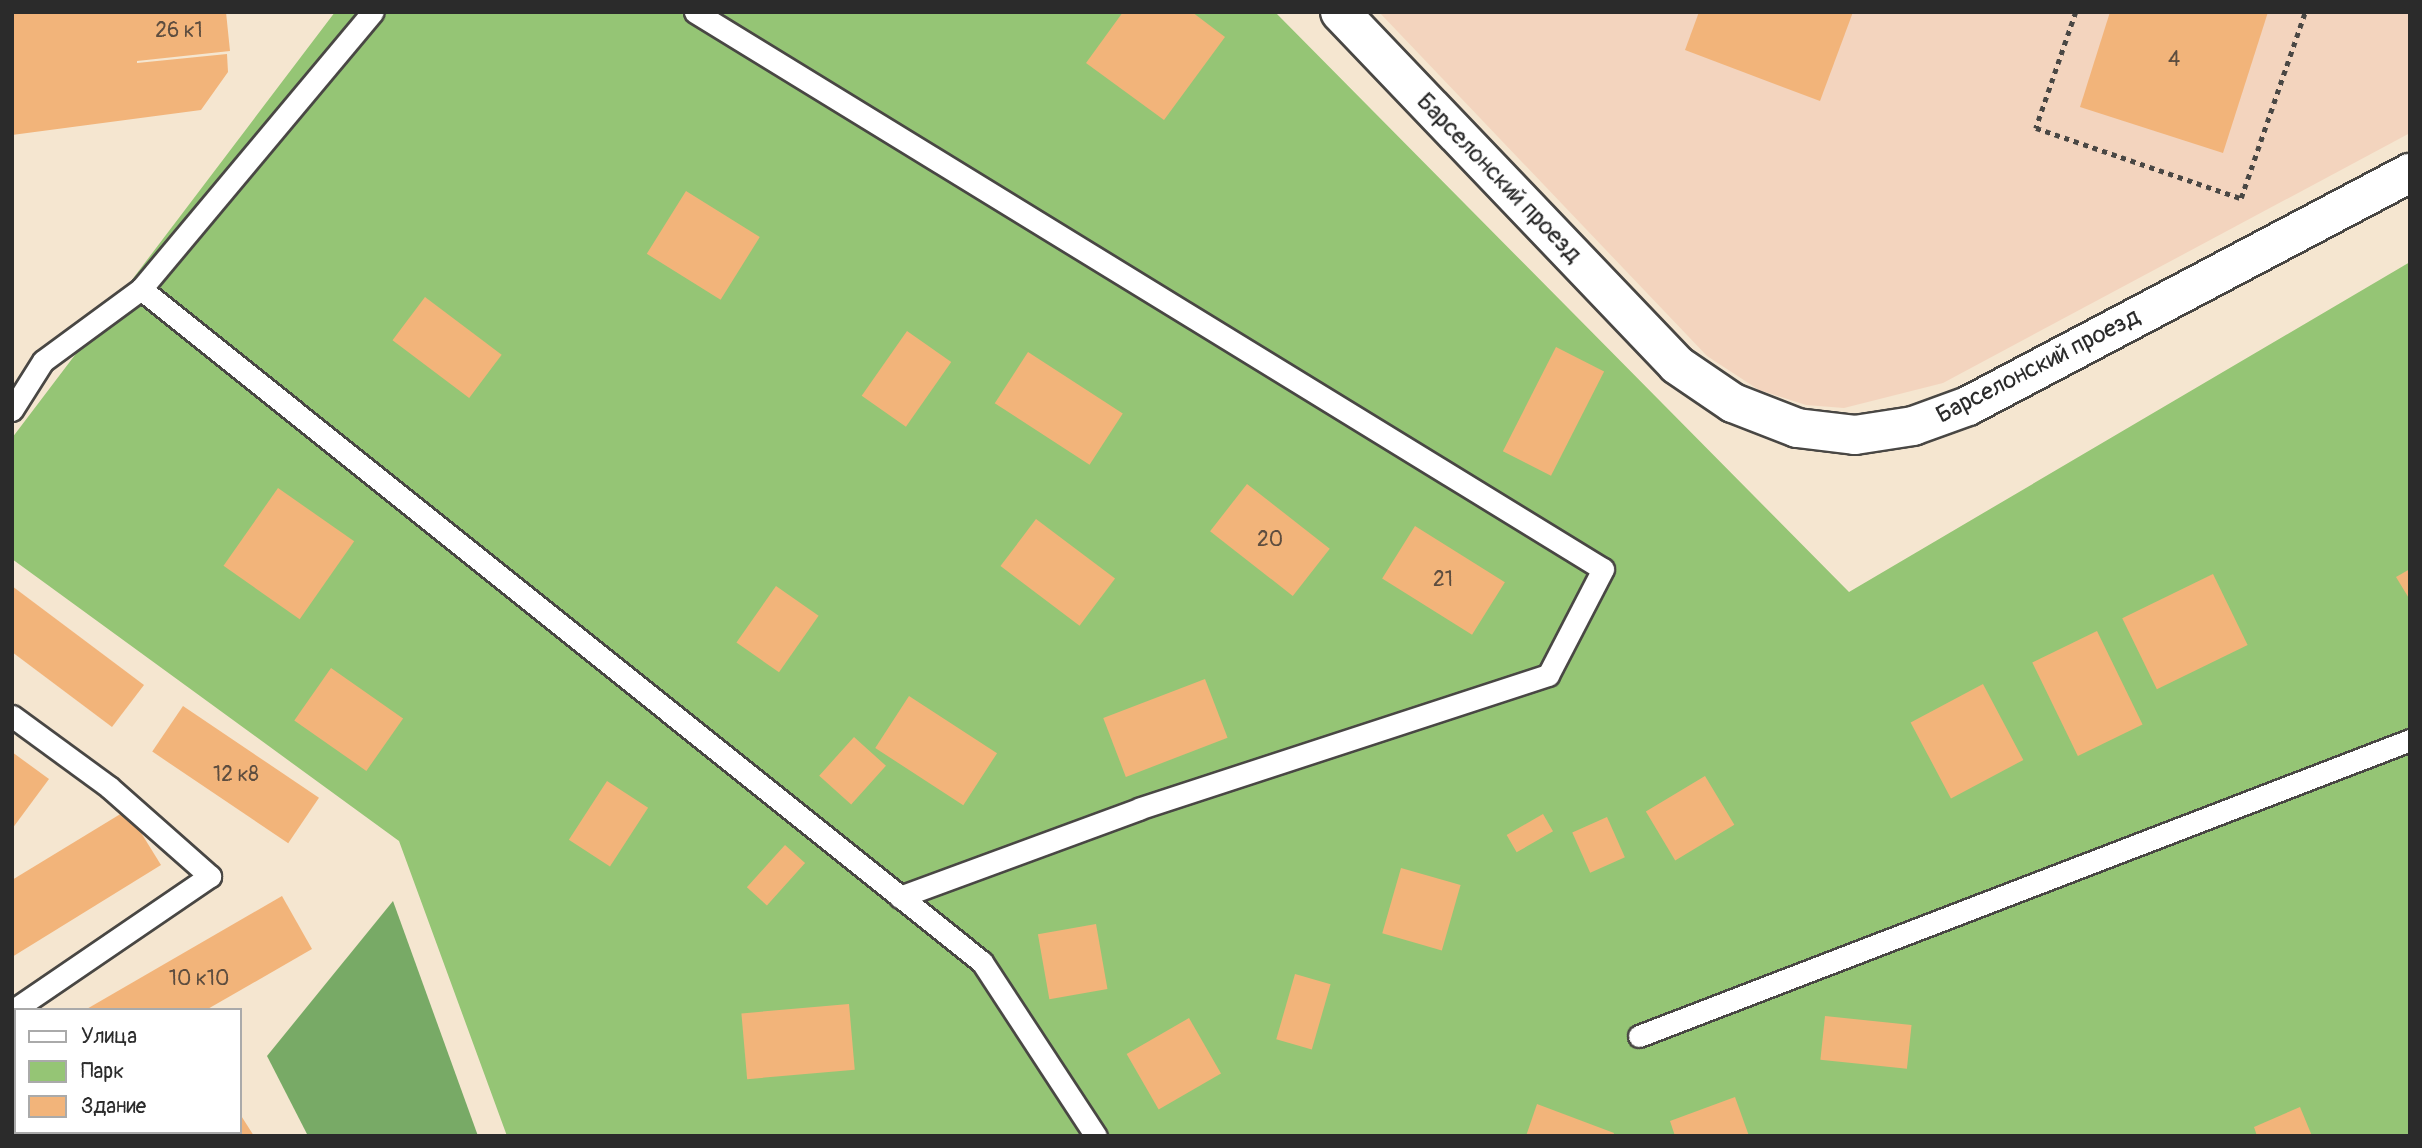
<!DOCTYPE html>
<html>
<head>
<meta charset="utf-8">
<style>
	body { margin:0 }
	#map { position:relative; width:2422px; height:1148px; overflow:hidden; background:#f5e6d0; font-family:Pangolin,sans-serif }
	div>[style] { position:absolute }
	.built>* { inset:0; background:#f3d4be }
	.green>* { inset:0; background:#95c575 }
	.forest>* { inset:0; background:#78aa66 }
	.building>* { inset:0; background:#f2b47a; transform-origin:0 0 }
	.path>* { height:4.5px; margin-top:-2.25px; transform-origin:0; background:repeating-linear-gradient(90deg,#494744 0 5px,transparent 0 10px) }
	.roads { filter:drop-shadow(2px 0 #494744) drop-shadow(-2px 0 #494744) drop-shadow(0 2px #494744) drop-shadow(0 -2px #494744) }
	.service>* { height:21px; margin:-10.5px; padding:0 10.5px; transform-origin:10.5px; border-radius:10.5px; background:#fff }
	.minor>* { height:38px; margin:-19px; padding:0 19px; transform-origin:19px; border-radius:19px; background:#fff }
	span { translate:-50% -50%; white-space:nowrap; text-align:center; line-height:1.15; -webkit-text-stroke:5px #fff; paint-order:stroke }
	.number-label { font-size:21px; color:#5d4d3f }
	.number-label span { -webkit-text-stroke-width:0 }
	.street-label { font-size:24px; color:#2b2b2b }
	.frame { position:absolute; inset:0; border:14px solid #2b2b2b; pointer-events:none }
	.legend { position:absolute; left:14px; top:1008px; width:228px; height:126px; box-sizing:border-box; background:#fff; border:2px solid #aaa; margin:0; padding:9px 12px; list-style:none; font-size:21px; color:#2b2b2b }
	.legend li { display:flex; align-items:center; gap:14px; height:35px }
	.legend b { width:35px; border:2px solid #aaa }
</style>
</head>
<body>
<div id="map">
	<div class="built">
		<i style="clip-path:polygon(1379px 12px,2410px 12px,2410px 133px,1943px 383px,1844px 408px,1806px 405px,1759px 390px,1707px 356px)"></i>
	</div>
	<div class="green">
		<i style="clip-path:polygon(335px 12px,1275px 12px,1849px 592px,2410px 262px,2410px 1136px,507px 1136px,399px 841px,12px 559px,12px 438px)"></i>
	</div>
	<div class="forest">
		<i style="clip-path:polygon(393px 901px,478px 1136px,308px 1136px,267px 1056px)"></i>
	</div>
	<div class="building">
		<i style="clip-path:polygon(12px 12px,226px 12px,230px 51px,137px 61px,137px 63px,227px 54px,228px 72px,201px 110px,12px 135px)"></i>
		<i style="clip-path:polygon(1123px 12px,1192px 12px,1225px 37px,1164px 120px,1086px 63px)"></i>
		<i style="clip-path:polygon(1699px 12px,1853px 12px,1820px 101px,1685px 50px)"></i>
		<i style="clip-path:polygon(2110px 12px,2268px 12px,2223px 153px,2080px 107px)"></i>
		<i style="left:686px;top:191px;width:87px;height:74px;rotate:32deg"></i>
		<i style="left:425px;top:297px;width:96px;height:54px;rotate:37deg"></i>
		<i style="left:907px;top:331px;width:54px;height:79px;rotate:35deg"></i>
		<i style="left:1556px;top:347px;width:54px;height:117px;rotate:27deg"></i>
		<i style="left:1028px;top:352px;width:113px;height:61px;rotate:33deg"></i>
		<i style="left:1247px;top:484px;width:105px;height:60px;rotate:38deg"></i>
		<i style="left:278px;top:488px;width:93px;height:95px;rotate:35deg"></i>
		<i style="left:1036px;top:519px;width:99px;height:59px;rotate:37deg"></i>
		<i style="left:1415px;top:526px;width:106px;height:62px;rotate:32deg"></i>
		<i style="clip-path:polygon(2410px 569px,2410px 600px,2396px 577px)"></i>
		<i style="left:2213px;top:574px;width:79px;height:101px;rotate:64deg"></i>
		<i style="clip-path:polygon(12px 586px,144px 685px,112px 727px,12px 652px)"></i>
		<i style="left:776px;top:586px;width:52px;height:69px;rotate:35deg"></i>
		<i style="left:2097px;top:631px;width:104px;height:72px;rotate:64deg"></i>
		<i style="left:331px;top:668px;width:88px;height:64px;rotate:35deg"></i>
		<i style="left:1205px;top:679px;width:63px;height:109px;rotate:69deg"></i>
		<i style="left:1983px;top:684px;width:86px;height:82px;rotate:62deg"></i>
		<i style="left:909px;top:696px;width:105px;height:62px;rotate:33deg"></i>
		<i style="left:183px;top:706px;width:164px;height:55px;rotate:34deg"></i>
		<i style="left:854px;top:737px;width:43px;height:52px;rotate:42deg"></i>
		<i style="clip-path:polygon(12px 752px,49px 779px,12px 829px)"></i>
		<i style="left:1705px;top:776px;width:57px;height:69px;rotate:59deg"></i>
		<i style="left:607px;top:781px;width:49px;height:70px;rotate:33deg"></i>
		<i style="clip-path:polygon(127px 810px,161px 865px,12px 957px,12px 880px)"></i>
		<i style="left:1543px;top:814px;width:20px;height:42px;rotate:60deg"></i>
		<i style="left:1607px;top:817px;width:44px;height:38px;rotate:66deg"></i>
		<i style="left:785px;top:845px;width:27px;height:57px;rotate:42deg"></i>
		<i style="left:1401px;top:868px;width:62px;height:68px;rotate:16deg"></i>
		<i style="clip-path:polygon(282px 896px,312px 949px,206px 1010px,85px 1010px)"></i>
		<i style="left:1096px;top:924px;width:66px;height:59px;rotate:80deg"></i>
		<i style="left:1295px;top:974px;width:37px;height:68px;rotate:16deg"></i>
		<i style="left:849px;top:1004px;width:66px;height:108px;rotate:85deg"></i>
		<i style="left:1825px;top:1016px;width:87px;height:44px;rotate:6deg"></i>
		<i style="left:1189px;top:1018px;width:64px;height:72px;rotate:60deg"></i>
		<i style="clip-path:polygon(12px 1061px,16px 1065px,16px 1132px,64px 1132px,67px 1136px,12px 1136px)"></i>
		<i style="clip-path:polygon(1735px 1097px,1749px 1136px,1675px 1136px,1670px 1121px)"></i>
		<i style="clip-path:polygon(1537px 1104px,1614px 1133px,1613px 1136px,1526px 1136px)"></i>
		<i style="clip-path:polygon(2300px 1107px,2312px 1136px,2257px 1136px,2254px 1127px)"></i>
		<i style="clip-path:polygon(240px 1114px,254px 1136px,172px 1136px,169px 1132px,240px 1132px)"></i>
	</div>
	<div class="path">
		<i style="left:2076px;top:12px;width:123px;rotate:109deg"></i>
		<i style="left:2036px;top:128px;width:217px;rotate:18.9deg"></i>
		<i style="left:2241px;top:198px;width:197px;rotate:-71deg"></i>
	</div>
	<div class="roads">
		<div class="service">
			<i style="left:695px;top:12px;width:1065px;rotate:31.53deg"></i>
			<i style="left:1603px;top:569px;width:119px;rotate:117.4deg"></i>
			<i style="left:1548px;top:675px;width:430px;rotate:161.9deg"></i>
			<i style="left:1139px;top:809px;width:255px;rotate:159.8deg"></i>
			<i style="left:141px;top:289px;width:1077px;rotate:38.67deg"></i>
			<i style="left:982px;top:962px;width:208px;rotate:56.8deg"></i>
			<i style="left:12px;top:410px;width:58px;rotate:-57.7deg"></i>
			<i style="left:43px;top:361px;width:122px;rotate:-36.3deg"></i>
			<i style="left:141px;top:289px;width:361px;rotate:-50.1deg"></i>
			<i style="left:12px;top:716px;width:120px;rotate:36.2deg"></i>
			<i style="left:109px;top:787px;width:135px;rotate:41.4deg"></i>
			<i style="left:210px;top:876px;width:240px;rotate:145.7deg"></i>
			<i style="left:1639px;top:1036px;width:826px;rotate:-21deg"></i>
			<i style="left:91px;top:1132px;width:4px;rotate:63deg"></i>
		</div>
		<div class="minor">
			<i style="left:1340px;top:12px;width:488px;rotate:46.3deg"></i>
			<i style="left:1677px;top:365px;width:68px;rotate:34.2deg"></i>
			<i style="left:1733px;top:403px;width:69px;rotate:21.3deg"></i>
			<i style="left:1797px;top:428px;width:58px;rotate:6.9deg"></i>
			<i style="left:1855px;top:435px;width:59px;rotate:-8.8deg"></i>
			<i style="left:1913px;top:426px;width:59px;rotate:-20deg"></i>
			<i style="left:1968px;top:406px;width:500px;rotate:-27.8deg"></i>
		</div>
	</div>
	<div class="number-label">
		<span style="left:179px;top:31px">26 к1</span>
		<span style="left:2174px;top:60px">4</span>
		<span style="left:1270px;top:540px">20</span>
		<span style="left:1443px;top:580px">21</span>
		<span style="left:236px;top:775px">12 к8</span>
		<span style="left:199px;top:979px">10 к10</span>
	</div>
	<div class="street-label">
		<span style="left:1499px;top:178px;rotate:46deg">Барселонский проезд</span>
		<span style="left:2038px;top:366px;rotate:-27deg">Барселонский проезд</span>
	</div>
	<div class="frame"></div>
	<ul class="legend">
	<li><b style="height:9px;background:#fff"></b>Улица</li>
	<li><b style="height:19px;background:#95c575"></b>Парк</li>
	<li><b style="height:19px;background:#f2b47a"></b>Здание</li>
	</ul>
</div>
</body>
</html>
